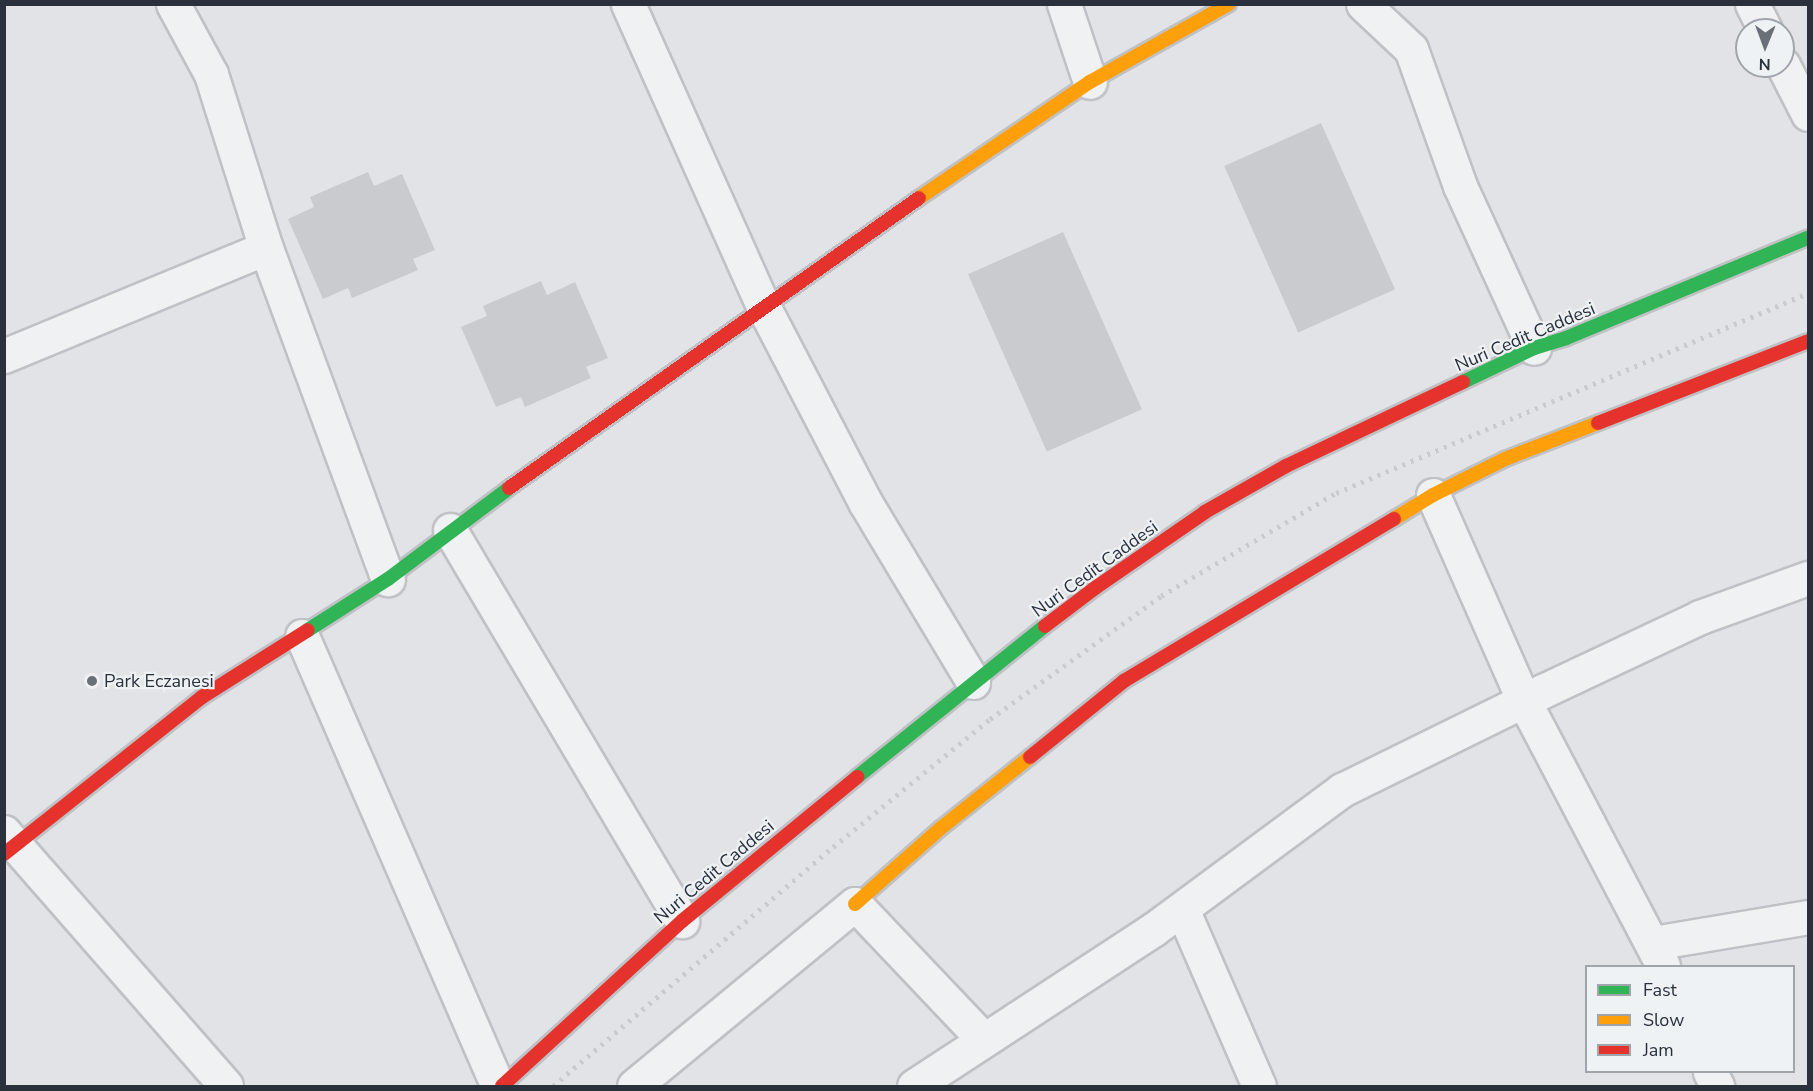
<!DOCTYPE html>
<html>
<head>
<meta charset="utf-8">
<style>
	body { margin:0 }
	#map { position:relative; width:1813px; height:1091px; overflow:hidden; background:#e1e3e6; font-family:"Nunito Sans",sans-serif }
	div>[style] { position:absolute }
	.building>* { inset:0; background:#cacbce; transform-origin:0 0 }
	.roads { filter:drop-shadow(2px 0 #c0c1c4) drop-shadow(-2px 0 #c0c1c4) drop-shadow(0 2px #c0c1c4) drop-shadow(0 -2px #c0c1c4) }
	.street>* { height:33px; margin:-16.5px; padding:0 16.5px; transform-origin:16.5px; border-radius:16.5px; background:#f0f1f3 }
	.fast>* { height:14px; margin:-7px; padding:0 7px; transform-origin:7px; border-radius:7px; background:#30b455 }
	.slow>* { height:14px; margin:-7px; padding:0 7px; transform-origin:7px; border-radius:7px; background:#ff9f0a }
	.jam>* { height:14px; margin:-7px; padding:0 7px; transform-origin:7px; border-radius:7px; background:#e5322d }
	.rail>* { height:4.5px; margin-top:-2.25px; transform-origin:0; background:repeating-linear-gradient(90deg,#cacbcd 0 3px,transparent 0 9px) }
	.dots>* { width:16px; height:16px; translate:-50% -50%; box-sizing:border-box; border:3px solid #eff2f5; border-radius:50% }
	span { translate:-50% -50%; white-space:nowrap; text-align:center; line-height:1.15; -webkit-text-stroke:4.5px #eff2f5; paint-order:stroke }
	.street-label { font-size:18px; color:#2a313d }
	.poi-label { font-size:18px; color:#2a313d }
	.left { translate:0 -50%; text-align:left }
	.frame { position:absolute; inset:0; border:6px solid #2a313d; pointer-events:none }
	.legend { position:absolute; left:1585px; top:965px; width:210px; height:108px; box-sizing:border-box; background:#eff2f5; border:2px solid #a0a5ab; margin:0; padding:8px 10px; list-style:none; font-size:18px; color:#2a313d }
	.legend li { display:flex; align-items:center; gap:12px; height:30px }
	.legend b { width:30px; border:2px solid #a0a5ab }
	.north { position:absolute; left:1735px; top:18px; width:60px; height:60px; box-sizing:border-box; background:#eff2f5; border:2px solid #a0a5ab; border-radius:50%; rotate:181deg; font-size:16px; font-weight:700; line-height:24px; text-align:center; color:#2a313d }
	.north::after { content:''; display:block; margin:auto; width:21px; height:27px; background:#6a6f78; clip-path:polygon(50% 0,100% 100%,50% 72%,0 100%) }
</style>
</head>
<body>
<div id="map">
	<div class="building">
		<i style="left:1321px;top:123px;width:182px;height:106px;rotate:66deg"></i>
		<i style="clip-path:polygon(368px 172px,374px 186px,402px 174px,435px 250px,413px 259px,418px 270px,352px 298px,348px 288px,323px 299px,288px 219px,314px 207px,310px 197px)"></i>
		<i style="left:1063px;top:232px;width:194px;height:104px;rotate:66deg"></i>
		<i style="clip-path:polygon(541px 281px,547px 295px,575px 282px,608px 358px,586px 367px,591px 378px,525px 407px,521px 397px,496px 407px,461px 327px,487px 316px,483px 306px)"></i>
	</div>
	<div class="roads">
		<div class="street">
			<i style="left:173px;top:4px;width:80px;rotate:61.5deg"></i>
			<i style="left:211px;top:74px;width:182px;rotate:72.5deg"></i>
			<i style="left:266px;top:248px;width:353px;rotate:69.8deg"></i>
			<i style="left:628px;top:4px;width:331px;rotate:65.9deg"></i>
			<i style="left:763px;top:306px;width:221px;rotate:62.5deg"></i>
			<i style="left:865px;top:502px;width:210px;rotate:59deg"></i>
			<i style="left:1064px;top:4px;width:82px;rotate:71.6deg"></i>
			<i style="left:1363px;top:4px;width:66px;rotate:43.2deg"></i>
			<i style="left:1411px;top:49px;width:145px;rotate:70.3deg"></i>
			<i style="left:1460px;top:186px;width:178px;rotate:65.4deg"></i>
			<i style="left:1752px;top:4px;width:29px;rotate:63deg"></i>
			<i style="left:1783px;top:65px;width:55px;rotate:63deg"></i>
			<i style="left:4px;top:356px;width:283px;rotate:-22.4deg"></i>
			<i style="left:1433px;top:495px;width:225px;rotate:66.2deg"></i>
			<i style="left:1524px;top:701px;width:299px;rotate:62.3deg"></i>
			<i style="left:450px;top:530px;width:455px;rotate:59.3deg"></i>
			<i style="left:302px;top:636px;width:491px;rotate:66.5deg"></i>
			<i style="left:4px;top:832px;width:337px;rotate:48.8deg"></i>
			<i style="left:1182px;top:909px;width:193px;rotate:66.5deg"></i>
			<i style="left:1653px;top:943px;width:157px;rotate:-9.5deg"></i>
			<i style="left:1710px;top:1072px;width:16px;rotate:63deg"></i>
			<i style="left:634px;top:1086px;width:286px;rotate:-39.5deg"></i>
			<i style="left:855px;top:904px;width:187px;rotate:46.5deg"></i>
			<i style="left:914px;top:1086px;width:287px;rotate:-33.2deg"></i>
			<i style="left:1154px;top:929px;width:234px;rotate:-36.5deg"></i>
			<i style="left:1342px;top:790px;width:224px;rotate:-26.2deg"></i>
			<i style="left:1543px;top:691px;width:174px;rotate:-25.2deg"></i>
			<i style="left:1700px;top:617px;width:115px;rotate:-19.9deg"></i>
		</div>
		<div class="fast">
			<i style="left:1463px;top:382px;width:79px;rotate:-25.6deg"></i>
			<i style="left:1534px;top:348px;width:34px;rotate:-17deg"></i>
			<i style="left:1566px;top:338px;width:262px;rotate:-22.5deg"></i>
			<i style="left:308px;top:630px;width:95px;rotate:-32.5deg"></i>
			<i style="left:388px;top:579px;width:151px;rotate:-36.9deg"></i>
			<i style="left:857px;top:777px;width:241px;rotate:-38.8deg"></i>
		</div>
		<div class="slow">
			<i style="left:919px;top:198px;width:207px;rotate:-34.2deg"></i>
			<i style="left:1090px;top:82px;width:159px;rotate:-29.3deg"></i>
			<i style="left:1394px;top:519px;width:46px;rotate:-31.6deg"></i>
			<i style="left:1433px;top:495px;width:80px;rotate:-26.6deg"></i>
			<i style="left:1505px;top:459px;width:100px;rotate:-21.2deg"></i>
			<i style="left:855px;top:904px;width:115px;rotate:-41.5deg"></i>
			<i style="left:941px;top:828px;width:114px;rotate:-38.6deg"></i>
		</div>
		<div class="jam">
			<i style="left:1598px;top:423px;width:225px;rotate:-21.3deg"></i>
			<i style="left:509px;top:488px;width:502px;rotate:-35.27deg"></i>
			<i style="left:1045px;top:626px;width:63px;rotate:-37.2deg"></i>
			<i style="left:1095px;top:588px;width:134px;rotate:-34.6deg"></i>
			<i style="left:1205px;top:512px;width:93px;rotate:-29.6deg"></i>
			<i style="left:1286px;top:466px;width:196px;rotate:-25.4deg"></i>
			<i style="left:1030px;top:757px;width:121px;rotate:-39deg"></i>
			<i style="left:1124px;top:681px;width:315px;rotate:-31deg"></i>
			<i style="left:4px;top:854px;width:253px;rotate:-38.4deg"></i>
			<i style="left:202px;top:697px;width:125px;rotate:-32.3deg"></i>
			<i style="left:502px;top:1086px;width:244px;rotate:-42.5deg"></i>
			<i style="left:682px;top:921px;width:227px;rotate:-39.4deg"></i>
		</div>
	</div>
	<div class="rail">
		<i style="left:553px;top:1086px;width:368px;rotate:-40.5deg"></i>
		<i style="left:833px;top:847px;width:203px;rotate:-39.2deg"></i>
		<i style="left:990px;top:719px;width:211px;rotate:-35.7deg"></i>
		<i style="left:1161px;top:596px;width:203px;rotate:-30.5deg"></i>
		<i style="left:1336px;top:493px;width:513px;rotate:-22.96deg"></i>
	</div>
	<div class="dots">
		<i style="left:92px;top:681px;background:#6a6f78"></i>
	</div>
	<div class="street-label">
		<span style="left:1525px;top:337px;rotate:-23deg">Nuri Cedit Caddesi</span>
		<span style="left:1095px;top:569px;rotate:-36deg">Nuri Cedit Caddesi</span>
		<span style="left:714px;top:872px;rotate:-40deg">Nuri Cedit Caddesi</span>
	</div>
	<div class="poi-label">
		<span class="left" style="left:104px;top:681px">Park Eczanesi</span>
	</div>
	<div class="frame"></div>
	<ul class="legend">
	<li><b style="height:8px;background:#30b455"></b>Fast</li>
	<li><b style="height:8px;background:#ff9f0a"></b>Slow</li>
	<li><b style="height:8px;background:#e5322d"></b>Jam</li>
	</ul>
	<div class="north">N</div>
</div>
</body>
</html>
